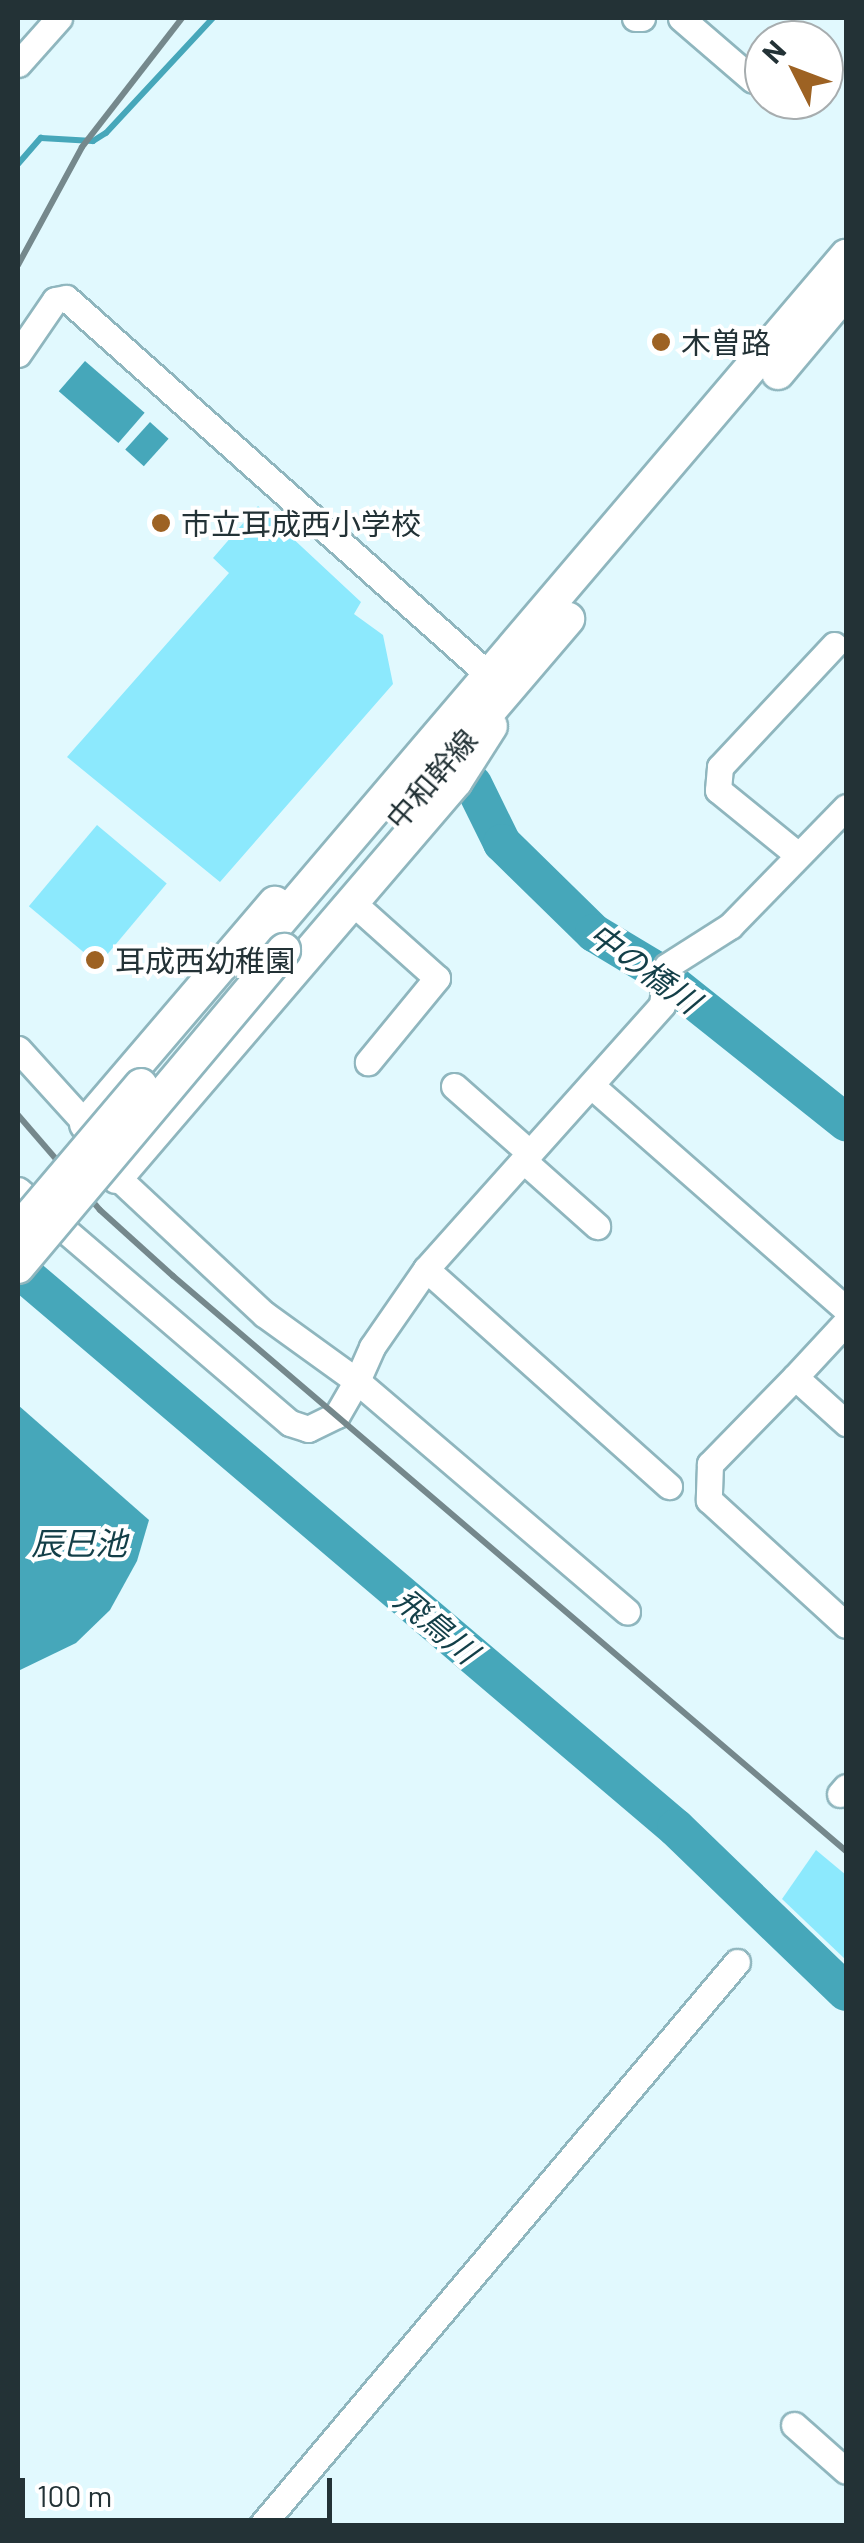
<!DOCTYPE html>
<html>
<head>
<meta charset="utf-8">
<style>
	body { margin:0 }
	#map { position:relative; width:864px; height:2543px; overflow:hidden; background:#e1f9fe; font-family:Barlow,"Noto Sans JP",sans-serif }
	div>[style] { position:absolute }
	.green>* { inset:0; background:#8ce9fd; transform-origin:0 0 }
	.water>* { inset:0; background:#46a7ba; transform-origin:0 0 }
	.stream>* { height:6px; margin:-3px; padding:0 3px; transform-origin:3px; border-radius:3px; background:#46a7ba }
	.river>* { height:38px; margin:-19px; padding:0 19px; transform-origin:19px; border-radius:19px; background:#46a7ba }
	.roads { filter:drop-shadow(2px 0 #8fb6be) drop-shadow(-2px 0 #8fb6be) drop-shadow(0 2px #8fb6be) drop-shadow(0 -2px #8fb6be) }
	.minor>* { height:25px; margin:-12.5px; padding:0 12.5px; transform-origin:12.5px; border-radius:12.5px; background:#fff }
	.major>* { height:32px; margin:-16px; padding:0 16px; transform-origin:16px; border-radius:16px; background:#fff }
	.rail>* { height:6px; margin:-3px; padding:0 3px; transform-origin:3px; border-radius:3px; background:#75888c }
	.bridges { filter:drop-shadow(2px 0 #8fb6be) drop-shadow(-2px 0 #8fb6be) drop-shadow(0 2px #8fb6be) drop-shadow(0 -2px #8fb6be) }
	.major-bridge>* { height:32px; margin:-16px; padding:0 16px; transform-origin:16px; border-radius:16px; background:#fff }
	.dots>* { width:28px; height:28px; translate:-50% -50%; box-sizing:border-box; border:5px solid #fff; border-radius:50% }
	span { translate:-50% -50%; white-space:nowrap; text-align:center; line-height:1.15; -webkit-text-stroke:8px #fff; paint-order:stroke }
	.poi-label { font-size:30px; color:#233236 }
	.left { translate:0 -50%; text-align:left }
	.street-label { font-size:30px; color:#233236 }
	.water-label { font-size:32px; color:#133f48; font-style:italic }
	.frame { position:absolute; inset:0; border:20px solid #233236; pointer-events:none }
	.north { position:absolute; left:744px; top:20px; width:100px; height:100px; box-sizing:border-box; background:#fff; border:2px solid #a7adaf; border-radius:50%; rotate:312deg; font-size:28px; font-weight:700; line-height:40px; text-align:center; color:#233236 }
	.north::after { content:''; display:block; margin:auto; width:35px; height:45px; background:#9d6223; clip-path:polygon(50% 0,100% 100%,50% 72%,0 100%) }
	.scale { position:absolute; left:20px; top:2478px; width:312px; height:45px; box-sizing:border-box; border:5px solid #233236; border-top:0; padding-left:12px; font-size:30px; line-height:35px; white-space:nowrap; color:#233236; -webkit-text-stroke:8px #fff; paint-order:stroke }
</style>
</head>
<body>
<div id="map">
	<div class="green">
		<i style="clip-path:polygon(258px 506px,361px 602px,354px 614px,383px 635px,393px 684px,220px 882px,67px 757px,229px 573px,213px 558px)"></i>
		<i style="left:97px;top:825px;width:91px;height:106px;rotate:40deg"></i>
		<i style="clip-path:polygon(816px 1850px,846px 1875px,846px 1960px,782px 1899px)"></i>
	</div>
	<div class="water">
		<i style="left:85px;top:361px;width:79px;height:40px;rotate:41deg"></i>
		<i style="left:150px;top:422px;width:25px;height:37px;rotate:42deg"></i>
		<i style="clip-path:polygon(18px 1405px,149px 1520px,137px 1561px,110px 1610px,76px 1643px,18px 1671px)"></i>
	</div>
	<div class="stream">
		<i style="left:18px;top:164px;width:35px;rotate:-49deg"></i>
		<i style="left:41px;top:138px;width:52px;rotate:3.3deg"></i>
		<i style="left:93px;top:141px;width:15px;rotate:-32deg"></i>
		<i style="left:106px;top:133px;width:157px;rotate:-47.1deg"></i>
	</div>
	<div class="river">
		<i style="left:473px;top:784px;width:66px;rotate:63.8deg"></i>
		<i style="left:502px;top:843px;width:129px;rotate:44.4deg"></i>
		<i style="left:594px;top:933px;width:70px;rotate:31deg"></i>
		<i style="left:654px;top:969px;width:246px;rotate:38.6deg"></i>
		<i style="left:18px;top:1269px;width:863px;rotate:40.35deg"></i>
		<i style="left:676px;top:1828px;width:236px;rotate:44deg"></i>
	</div>
	<div class="roads">
		<div class="minor">
			<i style="left:635px;top:18px;width:7px"></i>
			<i style="left:681px;top:18px;width:95px;rotate:40.7deg"></i>
			<i style="left:18px;top:64px;width:62px;rotate:-48.3deg"></i>
			<i style="left:18px;top:354px;width:65px;rotate:-55.6deg"></i>
			<i style="left:55px;top:300px;width:11px;rotate:-10deg"></i>
			<i style="left:66px;top:298px;width:568px;rotate:41.72deg"></i>
			<i style="left:798px;top:855px;width:103px;rotate:-140.9deg"></i>
			<i style="left:718px;top:790px;width:23px;rotate:-85deg"></i>
			<i style="left:720px;top:767px;width:167px;rotate:-46.9deg"></i>
			<i style="left:352px;top:902px;width:114px;rotate:41.8deg"></i>
			<i style="left:437px;top:978px;width:109px;rotate:129.4deg"></i>
			<i style="left:18px;top:1049px;width:101px;rotate:47.8deg"></i>
			<i style="left:86px;top:1124px;width:61px;rotate:59.7deg"></i>
			<i style="left:117px;top:1177px;width:201px;rotate:43deg"></i>
			<i style="left:264px;top:1314px;width:115px;rotate:35.8deg"></i>
			<i style="left:357px;top:1381px;width:37px;rotate:-66deg"></i>
			<i style="left:372px;top:1347px;width:95px;rotate:-55.3deg"></i>
			<i style="left:426px;top:1269px;width:354px;rotate:-48.2deg"></i>
			<i style="left:662px;top:1005px;width:39px;rotate:-83deg"></i>
			<i style="left:667px;top:966px;width:75px;rotate:-32.4deg"></i>
			<i style="left:730px;top:926px;width:166px;rotate:-45.7deg"></i>
			<i style="left:454px;top:1086px;width:101px;rotate:41.4deg"></i>
			<i style="left:593px;top:1087px;width:337px;rotate:41.3deg"></i>
			<i style="left:524px;top:1161px;width:98px;rotate:41.7deg"></i>
			<i style="left:18px;top:1190px;width:358px;rotate:40.6deg"></i>
			<i style="left:290px;top:1423px;width:19px;rotate:18deg"></i>
			<i style="left:308px;top:1429px;width:32px;rotate:-26deg"></i>
			<i style="left:337px;top:1415px;width:39px;rotate:-60deg"></i>
			<i style="left:357px;top:1381px;width:355px;rotate:40.5deg"></i>
			<i style="left:426px;top:1269px;width:326px;rotate:41.8deg"></i>
			<i style="left:846px;top:1322px;width:75px;rotate:132.8deg"></i>
			<i style="left:795px;top:1377px;width:69px;rotate:42deg"></i>
			<i style="left:795px;top:1377px;width:122px;rotate:134.3deg"></i>
			<i style="left:710px;top:1464px;width:36px;rotate:92deg"></i>
			<i style="left:709px;top:1500px;width:185px;rotate:42.4deg"></i>
			<i style="left:840px;top:1794px;width:9px;rotate:-49deg"></i>
			<i style="left:794px;top:2425px;width:69px;rotate:41.5deg"></i>
			<i style="left:261px;top:2526px;width:738px;rotate:-49.84deg"></i>
		</div>
		<div class="major">
			<i style="left:778px;top:373px;width:106px;rotate:-50deg"></i>
			<i style="left:463px;top:742px;width:162px;rotate:-49.5deg"></i>
			<i style="left:268px;top:935px;width:892px;rotate:-49.59deg"></i>
			<i style="left:86px;top:1124px;width:291px;rotate:-49.5deg"></i>
			<i style="left:117px;top:1177px;width:521px;rotate:-49.43deg"></i>
			<i style="left:456px;top:781px;width:65px;rotate:-57.5deg"></i>
		</div>
	</div>
	<div class="rail">
		<i style="left:18px;top:265px;width:134px;rotate:-61.5deg"></i>
		<i style="left:82px;top:147px;width:163px;rotate:-52.2deg"></i>
		<i style="left:18px;top:1115px;width:125px;rotate:49.2deg"></i>
		<i style="left:100px;top:1210px;width:98px;rotate:42.1deg"></i>
		<i style="left:173px;top:1276px;width:885px;rotate:40.51deg"></i>
	</div>
	<div class="bridges">
		<div class="major-bridge">
			<i style="left:18px;top:1230px;width:190px;rotate:-49.7deg"></i>
			<i style="left:18px;top:1267px;width:414px;rotate:-50deg"></i>
		</div>
	</div>
	<div class="dots">
		<i style="left:661px;top:342px;background:#9d6223"></i>
		<i style="left:161px;top:523px;background:#9d6223"></i>
		<i style="left:95px;top:960px;background:#9d6223"></i>
	</div>
	<div class="poi-label">
		<span class="left" style="left:681px;top:342px">木曽路</span>
		<span class="left" style="left:181px;top:523px">市立耳成西小学校</span>
		<span class="left" style="left:115px;top:960px">耳成西幼稚園</span>
	</div>
	<div class="street-label">
		<span style="left:431px;top:779px;rotate:-49deg">中和幹線</span>
	</div>
	<div class="water-label">
		<span style="left:645px;top:967px;rotate:36deg">中の橋川</span>
		<span style="left:79px;top:1542px">辰巳池</span>
		<span style="left:437px;top:1625px;rotate:40deg">飛鳥川</span>
	</div>
	<div class="frame"></div>
	<div class="north">N</div>
	<div class="scale">100 m</div>
</div>
</body>
</html>
